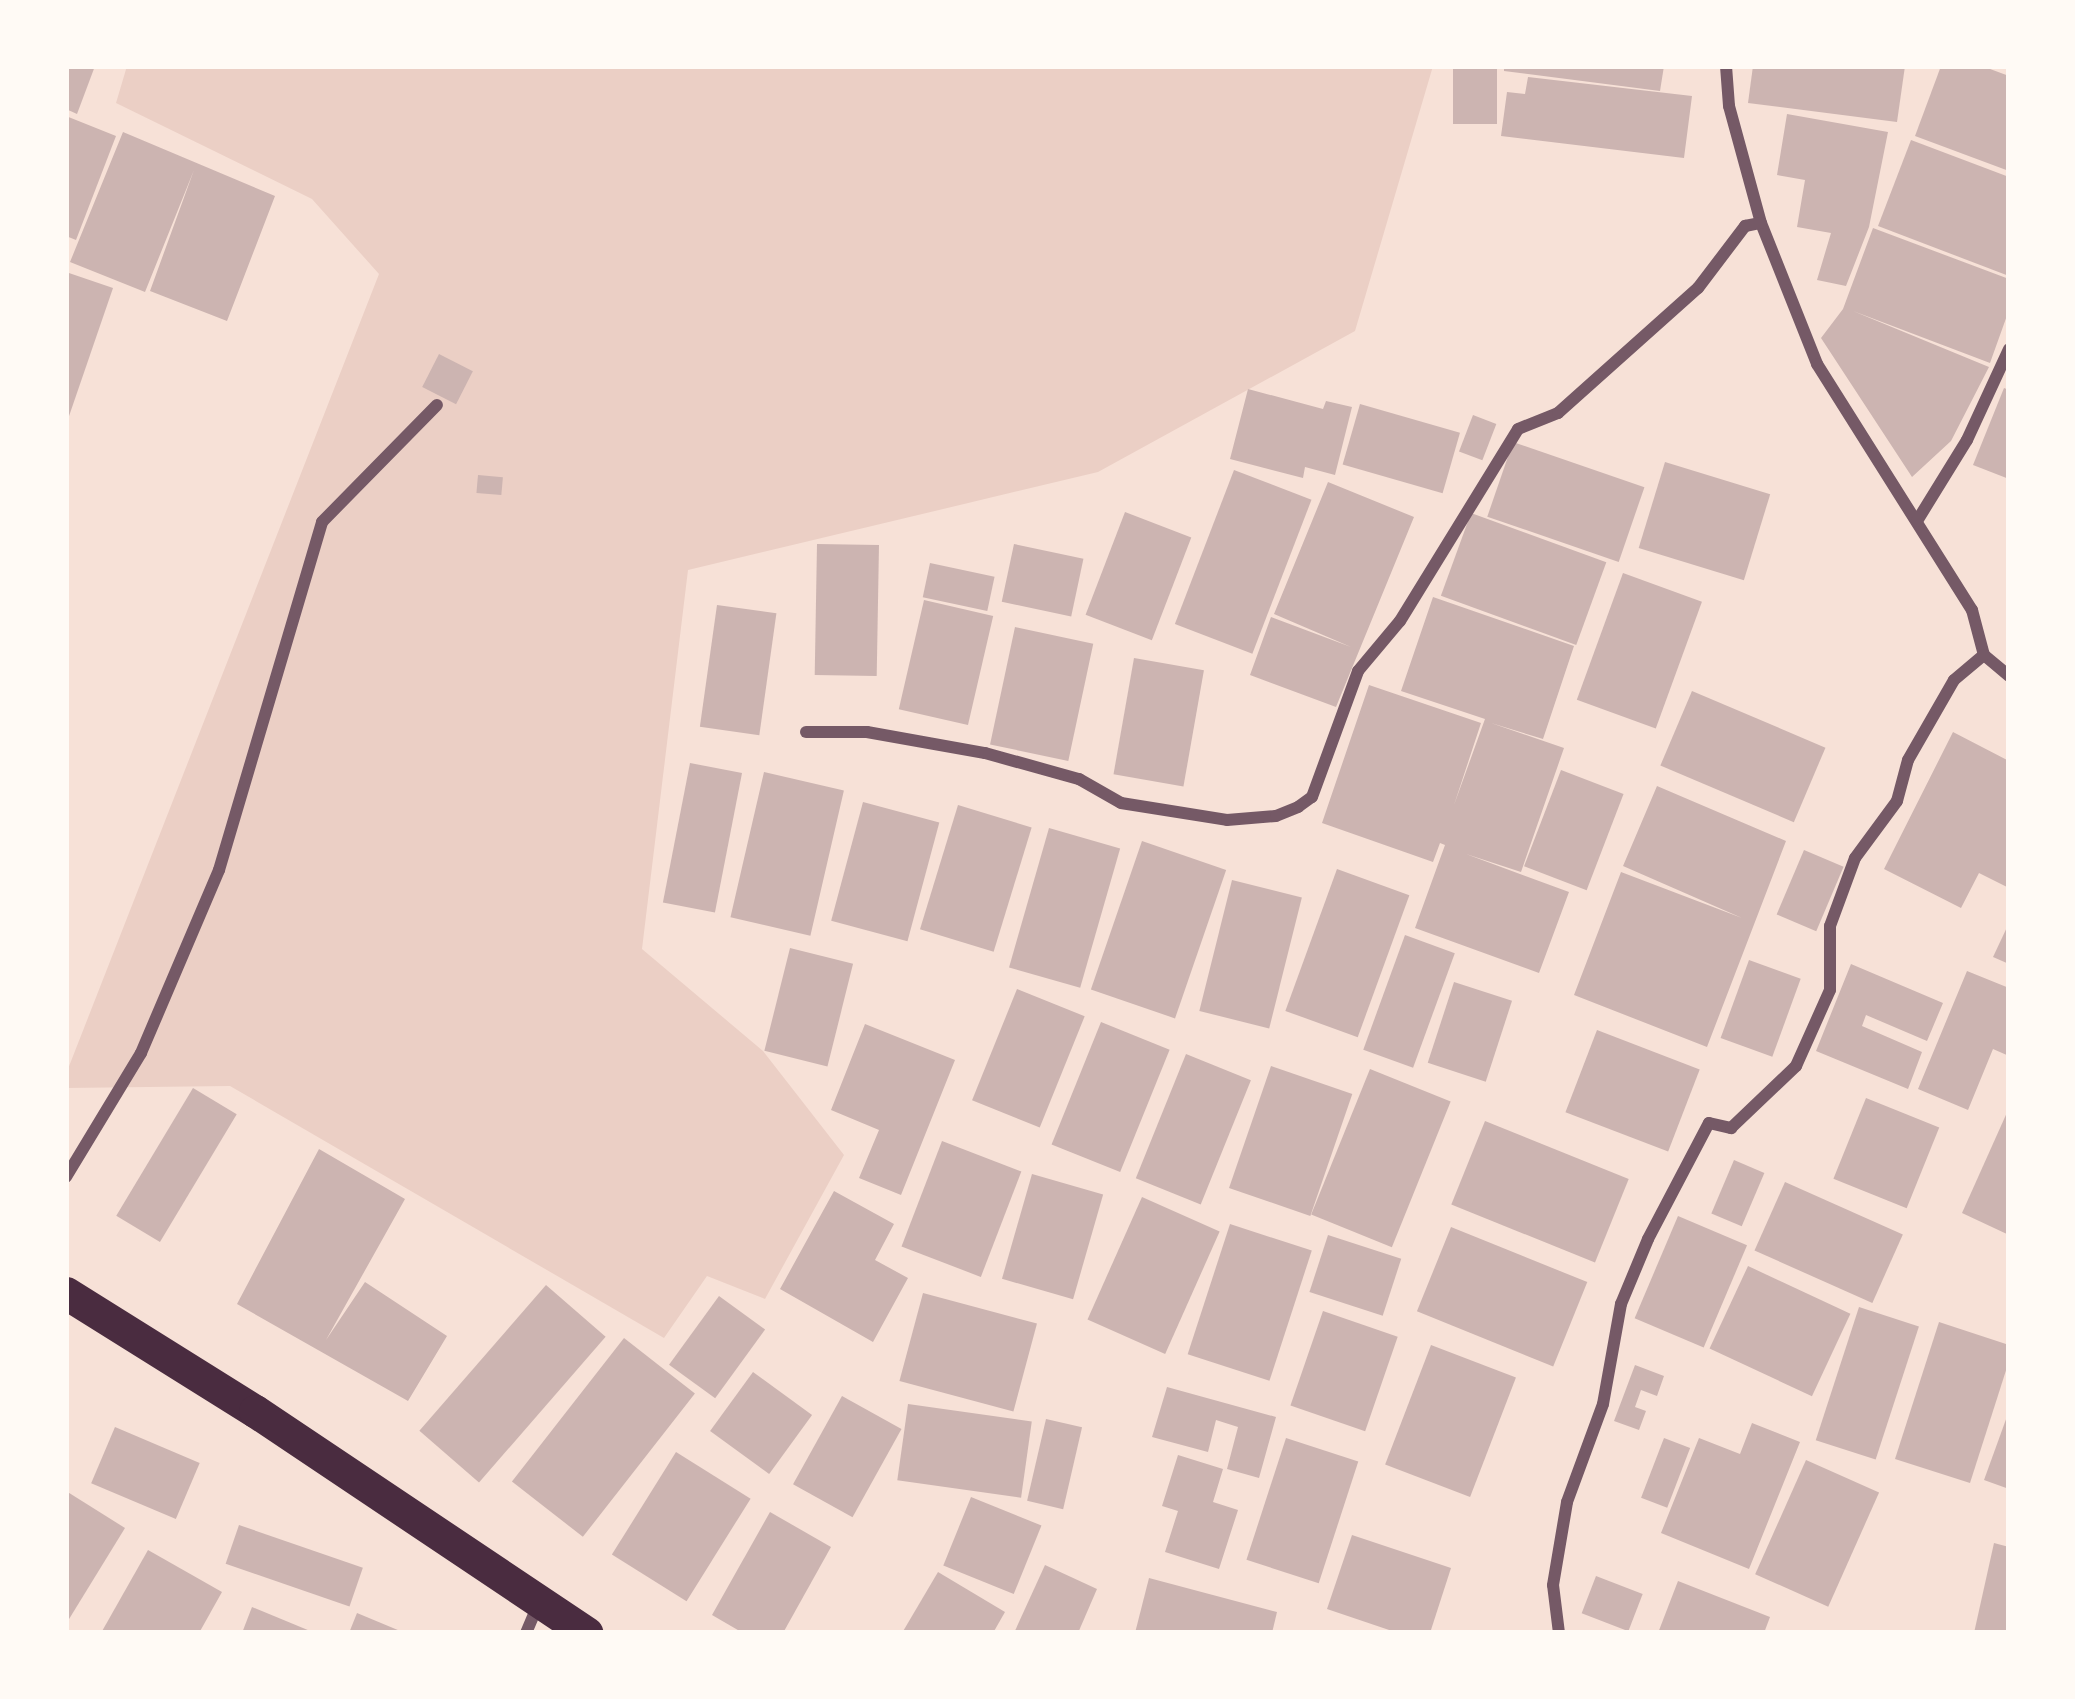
<!DOCTYPE html>
<html>
<head>
<meta charset="utf-8">
<style>
	body { margin:0 }
	#map { position:relative; width:2075px; height:1699px; overflow:hidden; background:#f7e1d7; font-family:Roboto,sans-serif }
	div>[style] { position:absolute }
	.green>* { inset:0; background:#ebcfc5 }
	.building>* { inset:0; background:#ccb4b1; transform-origin:0 0 }
	.minor>* { height:12px; margin:-6px; padding:0 6px; transform-origin:6px; border-radius:6px; background:#755966 }
	.trunk>* { height:33px; margin:-16.5px; padding:0 16.5px; transform-origin:16.5px; border-radius:16.5px; background:#4a2c40 }
	span { translate:-50% -50%; white-space:nowrap; text-align:center; line-height:1.15; -webkit-text-stroke:12px #fffaf5; paint-order:stroke }
	.frame { position:absolute; inset:0; border:69px solid #fffaf5; pointer-events:none }
</style>
</head>
<body>
<div id="map">
	<div class="green">
		<i style="clip-path:polygon(127px 66px,1433px 66px,1355px 331px,1098px 472px,688px 570px,642px 949px,763px 1051px,844px 1155px,765px 1299px,707px 1276px,664px 1338px,230px 1086px,66px 1088px,66px 1074px,379px 274px,312px 199px,116px 103px)"></i>
	</div>
	<div class="building">
		<i style="clip-path:polygon(66px 66px,95px 66px,77px 114px,66px 109px)"></i>
		<i style="left:1453px;top:66px;width:44px;height:58px"></i>
		<i style="clip-path:polygon(1504px 66px,1664px 66px,1660px 91px,1504px 71px)"></i>
		<i style="clip-path:polygon(1753px 66px,1905px 66px,1897px 122px,1748px 103px)"></i>
		<i style="clip-path:polygon(1941px 66px,1982px 66px,2009px 76px,2009px 171px,1915px 136px)"></i>
		<i style="clip-path:polygon(1528px 77px,1692px 96px,1684px 158px,1501px 136px,1507px 92px,1525px 94px)"></i>
		<i style="clip-path:polygon(1787px 114px,1888px 132px,1869px 227px,1846px 286px,1817px 280px,1831px 233px,1797px 227px,1805px 180px,1777px 175px)"></i>
		<i style="clip-path:polygon(66px 116px,116px 136px,76px 240px,66px 236px)"></i>
		<i style="clip-path:polygon(123px 132px,275px 196px,227px 321px,150px 291px,194px 170px,145px 292px,70px 262px)"></i>
		<i style="clip-path:polygon(1911px 140px,2009px 177px,2009px 276px,1878px 226px)"></i>
		<i style="clip-path:polygon(1873px 228px,2009px 279px,2009px 310px,1990px 363px,1853px 311px,1989px 367px,1951px 441px,1912px 477px,1821px 338px,1843px 309px)"></i>
		<i style="clip-path:polygon(66px 272px,113px 288px,67px 422px,66px 422px)"></i>
		<i style="left:439px;top:354px;width:38px;height:37px;rotate:27deg"></i>
		<i style="clip-path:polygon(2004px 388px,2009px 390px,2009px 479px,1973px 465px)"></i>
		<i style="clip-path:polygon(1248px 389px,1323px 409px,1326px 401px,1352px 407px,1335px 475px,1305px 467px,1303px 478px,1230px 459px)"></i>
		<i style="left:1360px;top:404px;width:104px;height:63px;rotate:16deg"></i>
		<i style="left:1473px;top:415px;width:25px;height:39px;rotate:21deg"></i>
		<i style="left:1513px;top:442px;width:139px;height:79px;rotate:19deg"></i>
		<i style="left:1665px;top:462px;width:110px;height:90px;rotate:17deg"></i>
		<i style="left:1234px;top:470px;width:83px;height:165px;rotate:21deg"></i>
		<i style="left:478px;top:475px;width:25px;height:18px;rotate:5deg"></i>
		<i style="clip-path:polygon(1328px 482px,1414px 517px,1336px 707px,1250px 675px,1271px 617px,1351px 647px,1274px 614px)"></i>
		<i style="left:1125px;top:512px;width:71px;height:110px;rotate:21deg"></i>
		<i style="left:1471px;top:513px;width:144px;height:88px;rotate:20deg"></i>
		<i style="left:817px;top:544px;width:62px;height:131px;rotate:1deg"></i>
		<i style="left:1014px;top:544px;width:71px;height:59px;rotate:12deg"></i>
		<i style="left:930px;top:563px;width:66px;height:35px;rotate:12deg"></i>
		<i style="left:1623px;top:573px;width:84px;height:135px;rotate:20deg"></i>
		<i style="clip-path:polygon(1433px 597px,1574px 646px,1543px 739px,1491px 723px,1564px 748px,1521px 872px,1466px 854px,1569px 892px,1539px 973px,1415px 928px,1445px 845px,1440px 843px,1433px 862px,1322px 823px,1369px 685px,1481px 723px,1454px 805px,1485px 719px,1401px 691px)"></i>
		<i style="left:924px;top:600px;width:71px;height:112px;rotate:13deg"></i>
		<i style="left:717px;top:605px;width:60px;height:123px;rotate:8deg"></i>
		<i style="left:1015px;top:627px;width:80px;height:120px;rotate:12deg"></i>
		<i style="left:1134px;top:658px;width:71px;height:118px;rotate:10deg"></i>
		<i style="left:1692px;top:691px;width:145px;height:81px;rotate:23deg"></i>
		<i style="clip-path:polygon(1953px 732px,2009px 761px,2009px 888px,1979px 873px,1961px 908px,1884px 869px)"></i>
		<i style="left:690px;top:763px;width:53px;height:142px;rotate:11deg"></i>
		<i style="left:1561px;top:770px;width:67px;height:103px;rotate:21deg"></i>
		<i style="left:764px;top:772px;width:82px;height:149px;rotate:13deg"></i>
		<i style="clip-path:polygon(1657px 786px,1786px 841px,1707px 1047px,1574px 995px,1621px 872px,1742px 918px,1623px 866px)"></i>
		<i style="left:863px;top:802px;width:79px;height:123px;rotate:15deg"></i>
		<i style="left:958px;top:805px;width:77px;height:130px;rotate:17deg"></i>
		<i style="left:1049px;top:828px;width:74px;height:145px;rotate:16deg"></i>
		<i style="left:1142px;top:841px;width:89px;height:157px;rotate:19deg"></i>
		<i style="left:1804px;top:850px;width:43px;height:70px;rotate:23deg"></i>
		<i style="left:1337px;top:869px;width:77px;height:151px;rotate:20deg"></i>
		<i style="left:1232px;top:880px;width:72px;height:135px;rotate:14deg"></i>
		<i style="clip-path:polygon(2009px 923px,2009px 964px,1993px 957px)"></i>
		<i style="left:1405px;top:935px;width:53px;height:122px;rotate:20deg"></i>
		<i style="left:790px;top:948px;width:65px;height:106px;rotate:14deg"></i>
		<i style="left:1749px;top:960px;width:55px;height:83px;rotate:20deg"></i>
		<i style="clip-path:polygon(1851px 964px,1943px 1003px,1927px 1041px,1866px 1015px,1862px 1026px,1922px 1052px,1908px 1089px,1816px 1051px)"></i>
		<i style="clip-path:polygon(1967px 971px,2009px 988px,2009px 1056px,1993px 1049px,1968px 1110px,1918px 1089px)"></i>
		<i style="left:1454px;top:982px;width:61px;height:85px;rotate:18deg"></i>
		<i style="left:1017px;top:989px;width:73px;height:120px;rotate:22deg"></i>
		<i style="left:1101px;top:1022px;width:74px;height:132px;rotate:22deg"></i>
		<i style="clip-path:polygon(865px 1024px,955px 1060px,901px 1195px,859px 1178px,879px 1130px,831px 1110px)"></i>
		<i style="left:1597px;top:1030px;width:110px;height:88px;rotate:21deg"></i>
		<i style="left:1186px;top:1054px;width:70px;height:134px;rotate:22deg"></i>
		<i style="left:1271px;top:1066px;width:86px;height:129px;rotate:19deg"></i>
		<i style="left:1370px;top:1069px;width:87px;height:157px;rotate:22deg"></i>
		<i style="left:193px;top:1088px;width:51px;height:149px;rotate:31deg"></i>
		<i style="left:1866px;top:1098px;width:79px;height:87px;rotate:22deg"></i>
		<i style="clip-path:polygon(2009px 1108px,2009px 1235px,1962px 1213px)"></i>
		<i style="left:1485px;top:1121px;width:155px;height:90px;rotate:22deg"></i>
		<i style="left:942px;top:1141px;width:85px;height:113px;rotate:21deg"></i>
		<i style="clip-path:polygon(319px 1149px,405px 1199px,326px 1340px,365px 1282px,447px 1336px,408px 1401px,237px 1304px)"></i>
		<i style="left:1734px;top:1160px;width:33px;height:58px;rotate:23deg"></i>
		<i style="left:1032px;top:1174px;width:74px;height:109px;rotate:16deg"></i>
		<i style="left:1785px;top:1182px;width:129px;height:75px;rotate:24deg"></i>
		<i style="clip-path:polygon(834px 1191px,894px 1224px,875px 1260px,908px 1278px,873px 1342px,780px 1289px)"></i>
		<i style="left:1142px;top:1197px;width:85px;height:134px;rotate:24deg"></i>
		<i style="left:1678px;top:1216px;width:75px;height:111px;rotate:23deg"></i>
		<i style="left:1230px;top:1224px;width:86px;height:137px;rotate:18deg"></i>
		<i style="left:1451px;top:1227px;width:147px;height:91px;rotate:22deg"></i>
		<i style="left:1328px;top:1235px;width:77px;height:60px;rotate:18deg"></i>
		<i style="left:1748px;top:1266px;width:113px;height:91px;rotate:25deg"></i>
		<i style="left:546px;top:1285px;width:79px;height:193px;rotate:41deg"></i>
		<i style="left:923px;top:1293px;width:118px;height:91px;rotate:15deg"></i>
		<i style="left:719px;top:1296px;width:57px;height:85px;rotate:36deg"></i>
		<i style="left:1859px;top:1307px;width:63px;height:140px;rotate:18deg"></i>
		<i style="left:1323px;top:1311px;width:79px;height:100px;rotate:19deg"></i>
		<i style="clip-path:polygon(1939px 1322px,2009px 1345px,2009px 1361px,1970px 1483px,1895px 1459px)"></i>
		<i style="left:624px;top:1338px;width:90px;height:182px;rotate:38deg"></i>
		<i style="left:1431px;top:1345px;width:91px;height:128px;rotate:21deg"></i>
		<i style="clip-path:polygon(1635px 1365px,1664px 1376px,1657px 1396px,1641px 1390px,1635px 1407px,1646px 1411px,1639px 1430px,1614px 1421px)"></i>
		<i style="left:753px;top:1372px;width:73px;height:73px;rotate:36deg"></i>
		<i style="clip-path:polygon(1167px 1387px,1276px 1417px,1259px 1478px,1227px 1469px,1238px 1427px,1216px 1420px,1208px 1452px,1152px 1437px)"></i>
		<i style="left:842px;top:1396px;width:68px;height:101px;rotate:29deg"></i>
		<i style="left:908px;top:1404px;width:125px;height:77px;rotate:8deg"></i>
		<i style="clip-path:polygon(2009px 1411px,2009px 1489px,1984px 1480px)"></i>
		<i style="left:1046px;top:1419px;width:37px;height:84px;rotate:13deg"></i>
		<i style="clip-path:polygon(1752px 1423px,1800px 1442px,1749px 1569px,1661px 1533px,1699px 1438px,1740px 1454px)"></i>
		<i style="left:115px;top:1427px;width:92px;height:61px;rotate:23deg"></i>
		<i style="left:1286px;top:1438px;width:76px;height:128px;rotate:18deg"></i>
		<i style="left:1664px;top:1438px;width:28px;height:64px;rotate:21deg"></i>
		<i style="left:676px;top:1452px;width:88px;height:121px;rotate:32deg"></i>
		<i style="clip-path:polygon(1178px 1455px,1223px 1469px,1213px 1502px,1238px 1510px,1219px 1569px,1165px 1552px,1178px 1511px,1162px 1506px)"></i>
		<i style="left:1806px;top:1460px;width:80px;height:125px;rotate:24deg"></i>
		<i style="clip-path:polygon(66px 1491px,125px 1528px,66px 1624px)"></i>
		<i style="left:971px;top:1497px;width:76px;height:74px;rotate:22deg"></i>
		<i style="clip-path:polygon(770px 1512px,831px 1547px,783px 1633px,743px 1633px,712px 1615px)"></i>
		<i style="left:239px;top:1525px;width:131px;height:41px;rotate:19deg"></i>
		<i style="clip-path:polygon(1352px 1535px,1451px 1568px,1430px 1633px,1398px 1633px,1327px 1609px)"></i>
		<i style="clip-path:polygon(1994px 1543px,2009px 1547px,2009px 1633px,1974px 1633px)"></i>
		<i style="clip-path:polygon(148px 1550px,222px 1592px,199px 1633px,101px 1633px)"></i>
		<i style="clip-path:polygon(1045px 1565px,1097px 1589px,1078px 1633px,1014px 1633px)"></i>
		<i style="clip-path:polygon(938px 1572px,1005px 1612px,993px 1633px,902px 1633px)"></i>
		<i style="left:1596px;top:1576px;width:50px;height:40px;rotate:21deg"></i>
		<i style="clip-path:polygon(1149px 1578px,1277px 1612px,1272px 1633px,1135px 1633px)"></i>
		<i style="clip-path:polygon(1678px 1581px,1770px 1617px,1764px 1633px,1658px 1633px)"></i>
		<i style="clip-path:polygon(252px 1607px,315px 1633px,242px 1633px)"></i>
		<i style="clip-path:polygon(357px 1613px,405px 1633px,349px 1633px)"></i>
	</div>
	<div class="minor">
		<i style="left:1726px;top:66px;width:40px;rotate:85.7deg"></i>
		<i style="left:1729px;top:106px;width:121px;rotate:74.7deg"></i>
		<i style="left:1761px;top:223px;width:152px;rotate:68.3deg"></i>
		<i style="left:1817px;top:364px;width:291px;rotate:57.8deg"></i>
		<i style="left:1972px;top:610px;width:47px;rotate:75.1deg"></i>
		<i style="left:1984px;top:655px;width:33px;rotate:40deg"></i>
		<i style="left:1917px;top:521px;width:95px;rotate:-58.3deg"></i>
		<i style="left:1967px;top:440px;width:100px;rotate:-65.2deg"></i>
		<i style="left:806px;top:732px;width:61px"></i>
		<i style="left:867px;top:732px;width:120px;rotate:10.1deg"></i>
		<i style="left:985px;top:753px;width:98px;rotate:15.5deg"></i>
		<i style="left:1079px;top:779px;width:48px;rotate:29.7deg"></i>
		<i style="left:1121px;top:803px;width:107px;rotate:9.1deg"></i>
		<i style="left:1227px;top:820px;width:49px;rotate:-4.7deg"></i>
		<i style="left:1276px;top:816px;width:24px;rotate:-22deg"></i>
		<i style="left:1298px;top:807px;width:17px;rotate:-36deg"></i>
		<i style="left:1312px;top:797px;width:134px;rotate:-69.9deg"></i>
		<i style="left:1358px;top:671px;width:65px;rotate:-50deg"></i>
		<i style="left:1400px;top:621px;width:225px;rotate:-58.4deg"></i>
		<i style="left:1518px;top:429px;width:43px;rotate:-21.8deg"></i>
		<i style="left:1558px;top:413px;width:188px;rotate:-41.8deg"></i>
		<i style="left:1698px;top:288px;width:78px;rotate:-52.8deg"></i>
		<i style="left:1745px;top:226px;width:16px;rotate:-11deg"></i>
		<i style="left:66px;top:1177px;width:145px;rotate:-58.8deg"></i>
		<i style="left:141px;top:1053px;width:199px;rotate:-66.9deg"></i>
		<i style="left:219px;top:870px;width:363px;rotate:-73.5deg"></i>
		<i style="left:322px;top:522px;width:164px;rotate:-45.5deg"></i>
		<i style="left:526px;top:1633px;width:30px;rotate:-67deg"></i>
		<i style="left:1559px;top:1633px;width:48px;rotate:-97.1deg"></i>
		<i style="left:1553px;top:1585px;width:84px;rotate:-80.4deg"></i>
		<i style="left:1567px;top:1502px;width:104px;rotate:-69.8deg"></i>
		<i style="left:1603px;top:1404px;width:102px;rotate:-79.8deg"></i>
		<i style="left:1621px;top:1304px;width:70px;rotate:-67.4deg"></i>
		<i style="left:1648px;top:1239px;width:131px;rotate:-62.3deg"></i>
		<i style="left:1709px;top:1123px;width:23px;rotate:13deg"></i>
		<i style="left:1731px;top:1128px;width:90px;rotate:-43.6deg"></i>
		<i style="left:1796px;top:1066px;width:83px;rotate:-65.9deg"></i>
		<i style="left:1830px;top:990px;width:64px;rotate:-90deg"></i>
		<i style="left:1830px;top:926px;width:72px;rotate:-69.8deg"></i>
		<i style="left:1855px;top:858px;width:71px;rotate:-53.6deg"></i>
		<i style="left:1897px;top:801px;width:42px;rotate:-75deg"></i>
		<i style="left:1908px;top:760px;width:92px;rotate:-60.1deg"></i>
		<i style="left:1954px;top:680px;width:39px;rotate:-40deg"></i>
	</div>
	<div class="trunk">
		<i style="left:66px;top:1293px;width:223px;rotate:32deg"></i>
		<i style="left:255px;top:1411px;width:399px;rotate:33.8deg"></i>
	</div>
	<div class="frame"></div>
</div>
</body>
</html>
